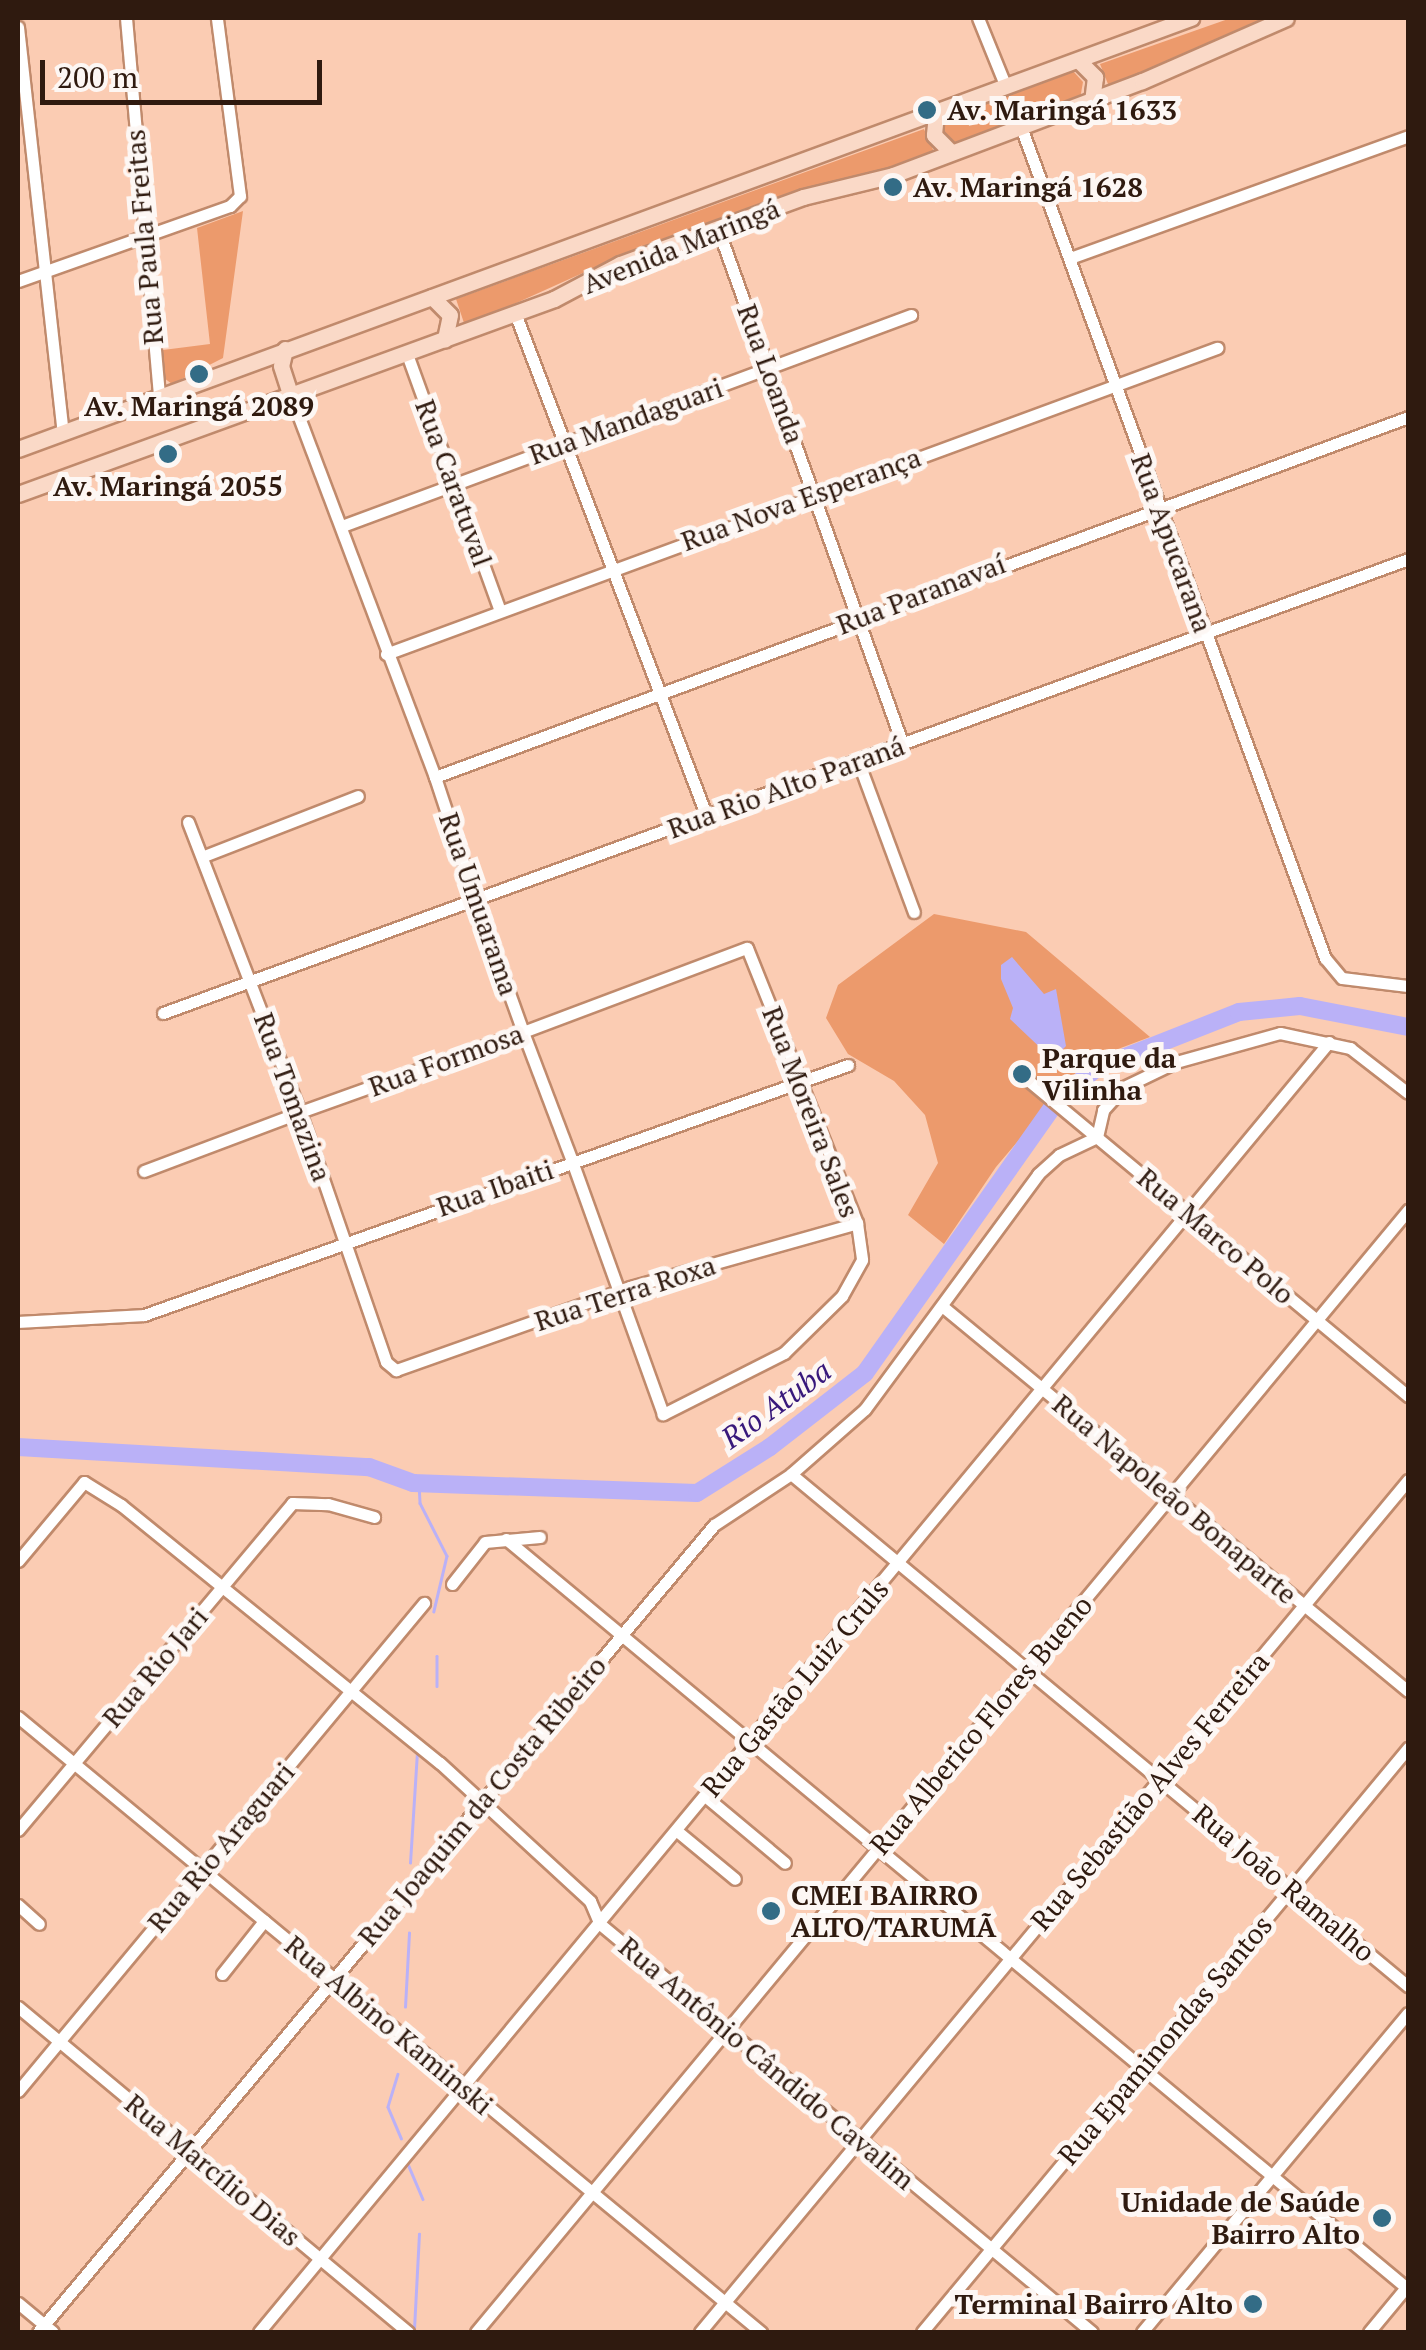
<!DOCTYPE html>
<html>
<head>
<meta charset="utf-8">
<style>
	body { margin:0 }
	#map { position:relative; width:1426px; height:2350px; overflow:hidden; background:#fbccb3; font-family:"PT Serif",serif }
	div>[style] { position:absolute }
	.green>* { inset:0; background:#ec9a6c }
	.water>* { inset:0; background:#bab1f7 }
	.stream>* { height:2.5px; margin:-1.25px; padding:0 1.25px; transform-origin:1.25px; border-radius:1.25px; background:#bab1f7 }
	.river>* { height:18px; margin:-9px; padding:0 9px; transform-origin:9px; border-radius:9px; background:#bab1f7 }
	.roads { filter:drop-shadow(2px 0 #c08a6c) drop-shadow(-2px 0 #c08a6c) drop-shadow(0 2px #c08a6c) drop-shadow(0 -2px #c08a6c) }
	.minor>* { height:11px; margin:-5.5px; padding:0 5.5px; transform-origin:5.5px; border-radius:5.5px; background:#fff }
	.major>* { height:15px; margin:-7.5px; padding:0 7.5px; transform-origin:7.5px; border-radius:7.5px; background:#fad9c7 }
	.dots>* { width:28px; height:28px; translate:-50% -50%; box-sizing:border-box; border:5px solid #fdf7f4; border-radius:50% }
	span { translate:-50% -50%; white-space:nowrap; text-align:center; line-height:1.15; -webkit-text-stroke:10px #fdf7f4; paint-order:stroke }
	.poi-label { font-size:28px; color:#2f1a0f; font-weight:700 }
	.left { translate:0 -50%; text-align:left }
	.right { translate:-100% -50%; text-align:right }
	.street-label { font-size:28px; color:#2f1a0f }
	.water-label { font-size:30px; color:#38187b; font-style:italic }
	.frame { position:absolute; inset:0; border:20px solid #2f1a0f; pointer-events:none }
	.scale { position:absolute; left:40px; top:60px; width:282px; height:45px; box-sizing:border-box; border:5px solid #2f1a0f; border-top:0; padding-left:12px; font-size:30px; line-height:35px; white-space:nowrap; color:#2f1a0f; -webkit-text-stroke:8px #fdf7f4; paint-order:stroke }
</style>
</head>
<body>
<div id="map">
	<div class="green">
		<i style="clip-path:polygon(1231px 18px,1269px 18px,1110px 89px,1100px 64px)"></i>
		<i style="clip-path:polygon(1073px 71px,1083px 82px,1080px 99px,956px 144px,944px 132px,945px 118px)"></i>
		<i style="clip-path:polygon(924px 129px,934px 152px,616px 258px,465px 326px,456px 299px)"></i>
		<i style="clip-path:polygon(243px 211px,223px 358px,172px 384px,164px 378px,163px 350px,210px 344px,197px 228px)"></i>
		<i style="clip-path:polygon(934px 914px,1026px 932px,1150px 1037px,1086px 1061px,996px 1167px,944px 1244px,908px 1215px,938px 1163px,925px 1115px,894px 1081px,848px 1054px,826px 1018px,838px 985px)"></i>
	</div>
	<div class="water">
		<i style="clip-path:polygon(1012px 957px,1044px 994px,1056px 989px,1066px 1046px,1059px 1053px,1048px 1055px,1010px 1019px,1013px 1008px,1001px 979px,1001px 965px)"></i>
	</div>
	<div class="stream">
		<i style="left:419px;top:1483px;width:20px;rotate:87deg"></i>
		<i style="left:420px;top:1503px;width:59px;rotate:63deg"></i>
		<i style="left:447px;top:1556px;width:57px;rotate:103.3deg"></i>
		<i style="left:437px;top:1656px;width:30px;rotate:90deg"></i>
		<i style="left:410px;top:1863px;width:112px;rotate:-86.4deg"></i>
		<i style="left:405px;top:2007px;width:74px;rotate:-86.9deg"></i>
		<i style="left:398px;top:2074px;width:34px;rotate:107deg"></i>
		<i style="left:388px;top:2107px;width:34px;rotate:67deg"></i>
		<i style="left:408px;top:2164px;width:38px;rotate:67deg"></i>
		<i style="left:414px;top:2329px;width:95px;rotate:-87deg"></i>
	</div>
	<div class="river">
		<i style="left:18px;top:1447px;width:352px;rotate:3.3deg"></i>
		<i style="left:369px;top:1467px;width:47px;rotate:20deg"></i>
		<i style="left:413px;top:1483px;width:284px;rotate:2deg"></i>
		<i style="left:697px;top:1493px;width:86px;rotate:-32.2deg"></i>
		<i style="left:770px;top:1447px;width:120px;rotate:-37.9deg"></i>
		<i style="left:865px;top:1373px;width:337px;rotate:-54.8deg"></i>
		<i style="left:1059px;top:1098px;width:48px;rotate:-38.3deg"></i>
		<i style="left:1097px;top:1068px;width:153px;rotate:-21.5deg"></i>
		<i style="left:1239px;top:1012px;width:61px;rotate:-5.6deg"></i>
		<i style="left:1300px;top:1006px;width:110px;rotate:11deg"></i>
	</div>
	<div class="roads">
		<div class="minor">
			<i style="left:126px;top:18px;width:380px;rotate:85deg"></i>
			<i style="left:978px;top:18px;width:74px;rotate:67.9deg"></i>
			<i style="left:18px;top:27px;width:407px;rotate:83.7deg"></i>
			<i style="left:1021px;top:127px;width:885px;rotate:69.91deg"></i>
			<i style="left:1325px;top:958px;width:26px;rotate:50deg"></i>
			<i style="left:1342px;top:978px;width:66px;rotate:6.9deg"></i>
			<i style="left:718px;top:229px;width:548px;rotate:70.28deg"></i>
			<i style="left:1070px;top:258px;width:359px;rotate:-19.8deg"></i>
			<i style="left:18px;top:281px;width:225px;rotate:-19.5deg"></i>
			<i style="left:230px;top:206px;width:14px;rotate:-45deg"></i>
			<i style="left:240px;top:196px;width:179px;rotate:-97.4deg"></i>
			<i style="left:515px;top:313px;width:539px;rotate:69.15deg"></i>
			<i style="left:407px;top:354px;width:273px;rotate:70.1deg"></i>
			<i style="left:342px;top:526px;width:607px;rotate:-20.35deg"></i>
			<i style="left:386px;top:654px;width:886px;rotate:-20.22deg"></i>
			<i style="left:858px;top:761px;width:161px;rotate:69.7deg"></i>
			<i style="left:435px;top:777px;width:1037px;rotate:-20.3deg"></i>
			<i style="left:188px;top:822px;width:311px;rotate:68.9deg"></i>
			<i style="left:300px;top:1112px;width:264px;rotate:71deg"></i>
			<i style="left:386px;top:1362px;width:13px;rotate:39deg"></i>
			<i style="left:396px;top:1370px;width:248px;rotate:-19.5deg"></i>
			<i style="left:630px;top:1287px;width:236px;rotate:-15.7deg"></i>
			<i style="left:204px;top:856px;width:165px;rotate:-21.3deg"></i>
			<i style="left:163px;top:1013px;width:1325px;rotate:-20.03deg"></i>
			<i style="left:1023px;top:1076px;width:501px;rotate:39.73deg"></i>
			<i style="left:144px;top:1171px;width:167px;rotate:-20.7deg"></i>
			<i style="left:300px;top:1112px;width:237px;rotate:-19.7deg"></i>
			<i style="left:523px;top:1032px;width:239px;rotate:-20.6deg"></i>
			<i style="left:747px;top:948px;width:296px;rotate:68.2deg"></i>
			<i style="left:857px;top:1223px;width:37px;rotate:82deg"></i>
			<i style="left:862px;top:1260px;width:41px;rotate:119.1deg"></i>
			<i style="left:842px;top:1296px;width:81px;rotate:135.5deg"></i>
			<i style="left:784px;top:1353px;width:136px;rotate:153.2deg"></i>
			<i style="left:663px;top:1414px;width:269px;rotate:-109.8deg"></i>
			<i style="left:572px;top:1161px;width:138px;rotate:-110.8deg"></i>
			<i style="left:523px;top:1032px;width:139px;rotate:-109.7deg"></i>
			<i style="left:476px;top:901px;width:131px;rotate:-108.3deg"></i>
			<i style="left:435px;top:777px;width:407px;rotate:-110.7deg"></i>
			<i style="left:942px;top:1306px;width:604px;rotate:39.56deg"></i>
			<i style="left:18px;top:1322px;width:126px;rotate:-3.2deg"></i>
			<i style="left:144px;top:1315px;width:747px;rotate:-19.55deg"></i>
			<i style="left:791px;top:1474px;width:802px;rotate:39.69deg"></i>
			<i style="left:506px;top:1539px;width:1173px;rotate:39.74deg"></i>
			<i style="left:18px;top:1561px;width:103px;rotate:-50.1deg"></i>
			<i style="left:84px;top:1482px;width:44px;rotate:31.9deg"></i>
			<i style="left:121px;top:1505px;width:410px;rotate:39deg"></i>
			<i style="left:440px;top:1763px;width:204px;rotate:42.6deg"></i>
			<i style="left:590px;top:1901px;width:25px;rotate:67deg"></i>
			<i style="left:600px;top:1924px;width:639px;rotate:39.67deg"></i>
			<i style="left:452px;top:1584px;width:53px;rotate:-51.8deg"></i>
			<i style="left:485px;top:1542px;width:55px;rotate:-5.2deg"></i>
			<i style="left:18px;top:1717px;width:965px;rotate:39.62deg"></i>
			<i style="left:705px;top:1796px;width:104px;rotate:39.9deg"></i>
			<i style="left:18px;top:1830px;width:427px;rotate:-50deg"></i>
			<i style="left:292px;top:1503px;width:36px;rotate:2deg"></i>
			<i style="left:328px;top:1504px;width:48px;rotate:15.8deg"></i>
			<i style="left:677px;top:1831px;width:75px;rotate:39.6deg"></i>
			<i style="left:18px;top:1905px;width:28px;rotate:42deg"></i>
			<i style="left:222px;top:1974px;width:68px;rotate:-51.6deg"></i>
			<i style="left:18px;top:2007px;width:508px;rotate:39.81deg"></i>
			<i style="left:18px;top:2091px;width:635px;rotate:-50.24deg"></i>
			<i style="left:18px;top:2303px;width:45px;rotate:39.6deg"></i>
			<i style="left:38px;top:2332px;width:1053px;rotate:-50.05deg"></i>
			<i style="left:714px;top:1525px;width:92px;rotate:-33.5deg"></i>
			<i style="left:791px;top:1474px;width:98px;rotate:-41.3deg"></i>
			<i style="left:865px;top:1409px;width:292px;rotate:-53.6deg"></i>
			<i style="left:1038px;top:1174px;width:28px;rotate:-42deg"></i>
			<i style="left:1059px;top:1155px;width:42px;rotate:-25.3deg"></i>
			<i style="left:1097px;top:1137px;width:28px;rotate:-77deg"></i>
			<i style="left:1103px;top:1110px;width:31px;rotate:-48deg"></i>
			<i style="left:1124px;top:1087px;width:58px;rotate:-25.7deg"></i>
			<i style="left:1176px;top:1062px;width:108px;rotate:-15.6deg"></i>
			<i style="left:1280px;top:1033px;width:72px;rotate:12.1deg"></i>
			<i style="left:1350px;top:1048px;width:73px;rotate:37.8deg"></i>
			<i style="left:259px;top:2332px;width:1676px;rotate:-50.33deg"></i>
			<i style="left:476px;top:2332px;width:1459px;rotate:-50.28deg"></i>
			<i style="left:700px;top:2332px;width:1108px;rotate:-50.27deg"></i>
			<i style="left:922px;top:2332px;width:760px;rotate:-50.23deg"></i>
			<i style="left:1142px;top:2332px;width:415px;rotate:-50.2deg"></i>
			<i style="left:1369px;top:2332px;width:61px;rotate:-50.3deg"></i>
		</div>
		<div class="major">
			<i style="left:1079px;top:61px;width:23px;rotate:45deg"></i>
			<i style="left:1095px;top:77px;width:23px;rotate:97deg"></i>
			<i style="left:936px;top:115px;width:20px;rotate:96deg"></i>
			<i style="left:934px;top:135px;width:24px;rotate:45deg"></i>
			<i style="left:432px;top:297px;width:25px;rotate:45deg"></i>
			<i style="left:450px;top:315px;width:25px;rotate:102deg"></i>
			<i style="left:285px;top:349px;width:17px;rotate:103deg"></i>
			<i style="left:281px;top:366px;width:32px;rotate:72deg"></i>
			<i style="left:18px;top:449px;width:1250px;rotate:-20.18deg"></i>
			<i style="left:18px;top:494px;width:570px;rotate:-19.99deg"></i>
			<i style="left:554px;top:299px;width:75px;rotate:-27.9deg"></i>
			<i style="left:620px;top:264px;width:195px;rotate:-20.1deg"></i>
			<i style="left:803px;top:197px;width:93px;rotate:-13.7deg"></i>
			<i style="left:893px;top:175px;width:266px;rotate:-20.7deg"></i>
			<i style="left:1142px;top:81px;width:157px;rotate:-23.6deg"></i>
		</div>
	</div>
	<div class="dots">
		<i style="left:927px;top:110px;background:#336c86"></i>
		<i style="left:893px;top:187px;background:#336c86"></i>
		<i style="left:199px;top:374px;background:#336c86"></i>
		<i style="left:168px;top:454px;background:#336c86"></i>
		<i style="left:1022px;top:1074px;background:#336c86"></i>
		<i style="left:771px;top:1911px;background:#336c86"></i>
		<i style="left:1382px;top:2218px;background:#336c86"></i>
		<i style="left:1253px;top:2304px;background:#336c86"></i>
	</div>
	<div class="poi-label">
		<span class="left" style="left:947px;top:110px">Av. Maringá 1633</span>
		<span class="left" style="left:913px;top:187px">Av. Maringá 1628</span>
		<span style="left:199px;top:406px">Av. Maringá 2089</span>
		<span style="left:168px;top:486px">Av. Maringá 2055</span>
		<span class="left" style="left:1042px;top:1074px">Parque da<br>Vilinha</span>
		<span class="left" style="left:791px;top:1911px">CMEI BAIRRO<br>ALTO/TARUMÃ</span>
		<span class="right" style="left:1360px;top:2218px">Unidade de Saúde<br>Bairro Alto</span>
		<span class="right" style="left:1233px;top:2304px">Terminal Bairro Alto</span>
	</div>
	<div class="street-label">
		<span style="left:144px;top:237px;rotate:-95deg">Rua Paula Freitas</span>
		<span style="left:681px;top:246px;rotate:-22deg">Avenida Maringá</span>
		<span style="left:771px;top:374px;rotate:70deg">Rua Loanda</span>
		<span style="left:626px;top:421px;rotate:-20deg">Rua Mandaguari</span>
		<span style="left:454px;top:483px;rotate:70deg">Rua Caratuval</span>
		<span style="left:801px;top:499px;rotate:-20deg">Rua Nova Esperança</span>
		<span style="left:1172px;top:543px;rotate:70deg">Rua Apucarana</span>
		<span style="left:921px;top:594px;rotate:-21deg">Rua Paranavaí</span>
		<span style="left:786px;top:787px;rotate:-20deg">Rua Rio Alto Paraná</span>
		<span style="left:479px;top:904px;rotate:71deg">Rua Umuarama</span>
		<span style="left:446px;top:1060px;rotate:-20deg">Rua Formosa</span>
		<span style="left:293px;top:1097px;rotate:70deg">Rua Tomazina</span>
		<span style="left:811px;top:1112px;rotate:69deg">Rua Moreira Sales</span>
		<span style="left:495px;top:1188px;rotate:-19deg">Rua Ibaiti</span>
		<span style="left:1216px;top:1236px;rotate:40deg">Rua Marco Polo</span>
		<span style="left:625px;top:1293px;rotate:-18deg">Rua Terra Roxa</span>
		<span style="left:1175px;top:1499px;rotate:40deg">Rua Napoleão Bonaparte</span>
		<span style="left:155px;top:1667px;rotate:-50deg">Rua Rio Jari</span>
		<span style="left:795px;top:1688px;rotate:-50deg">Rua Gastão Luiz Cruls</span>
		<span style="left:981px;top:1725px;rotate:-50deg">Rua Alberico Flores Bueno</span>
		<span style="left:1150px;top:1791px;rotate:-50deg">Rua Sebastião Alves Ferreira</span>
		<span style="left:482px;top:1801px;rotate:-50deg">Rua Joaquim da Costa Ribeiro</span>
		<span style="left:221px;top:1847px;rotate:-50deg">Rua Rio Araguari</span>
		<span style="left:1284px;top:1883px;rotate:40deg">Rua João Ramalho</span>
		<span style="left:389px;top:2025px;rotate:40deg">Rua Albino Kaminski</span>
		<span style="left:1165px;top:2040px;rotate:-50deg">Rua Epaminondas Santos</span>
		<span style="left:767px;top:2063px;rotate:40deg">Rua Antônio Cândido Cavalim</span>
		<span style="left:213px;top:2170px;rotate:40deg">Rua Marcílio Dias</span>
	</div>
	<div class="water-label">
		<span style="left:776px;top:1404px;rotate:-36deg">Rio Atuba</span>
	</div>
	<div class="frame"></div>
	<div class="scale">200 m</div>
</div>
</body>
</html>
